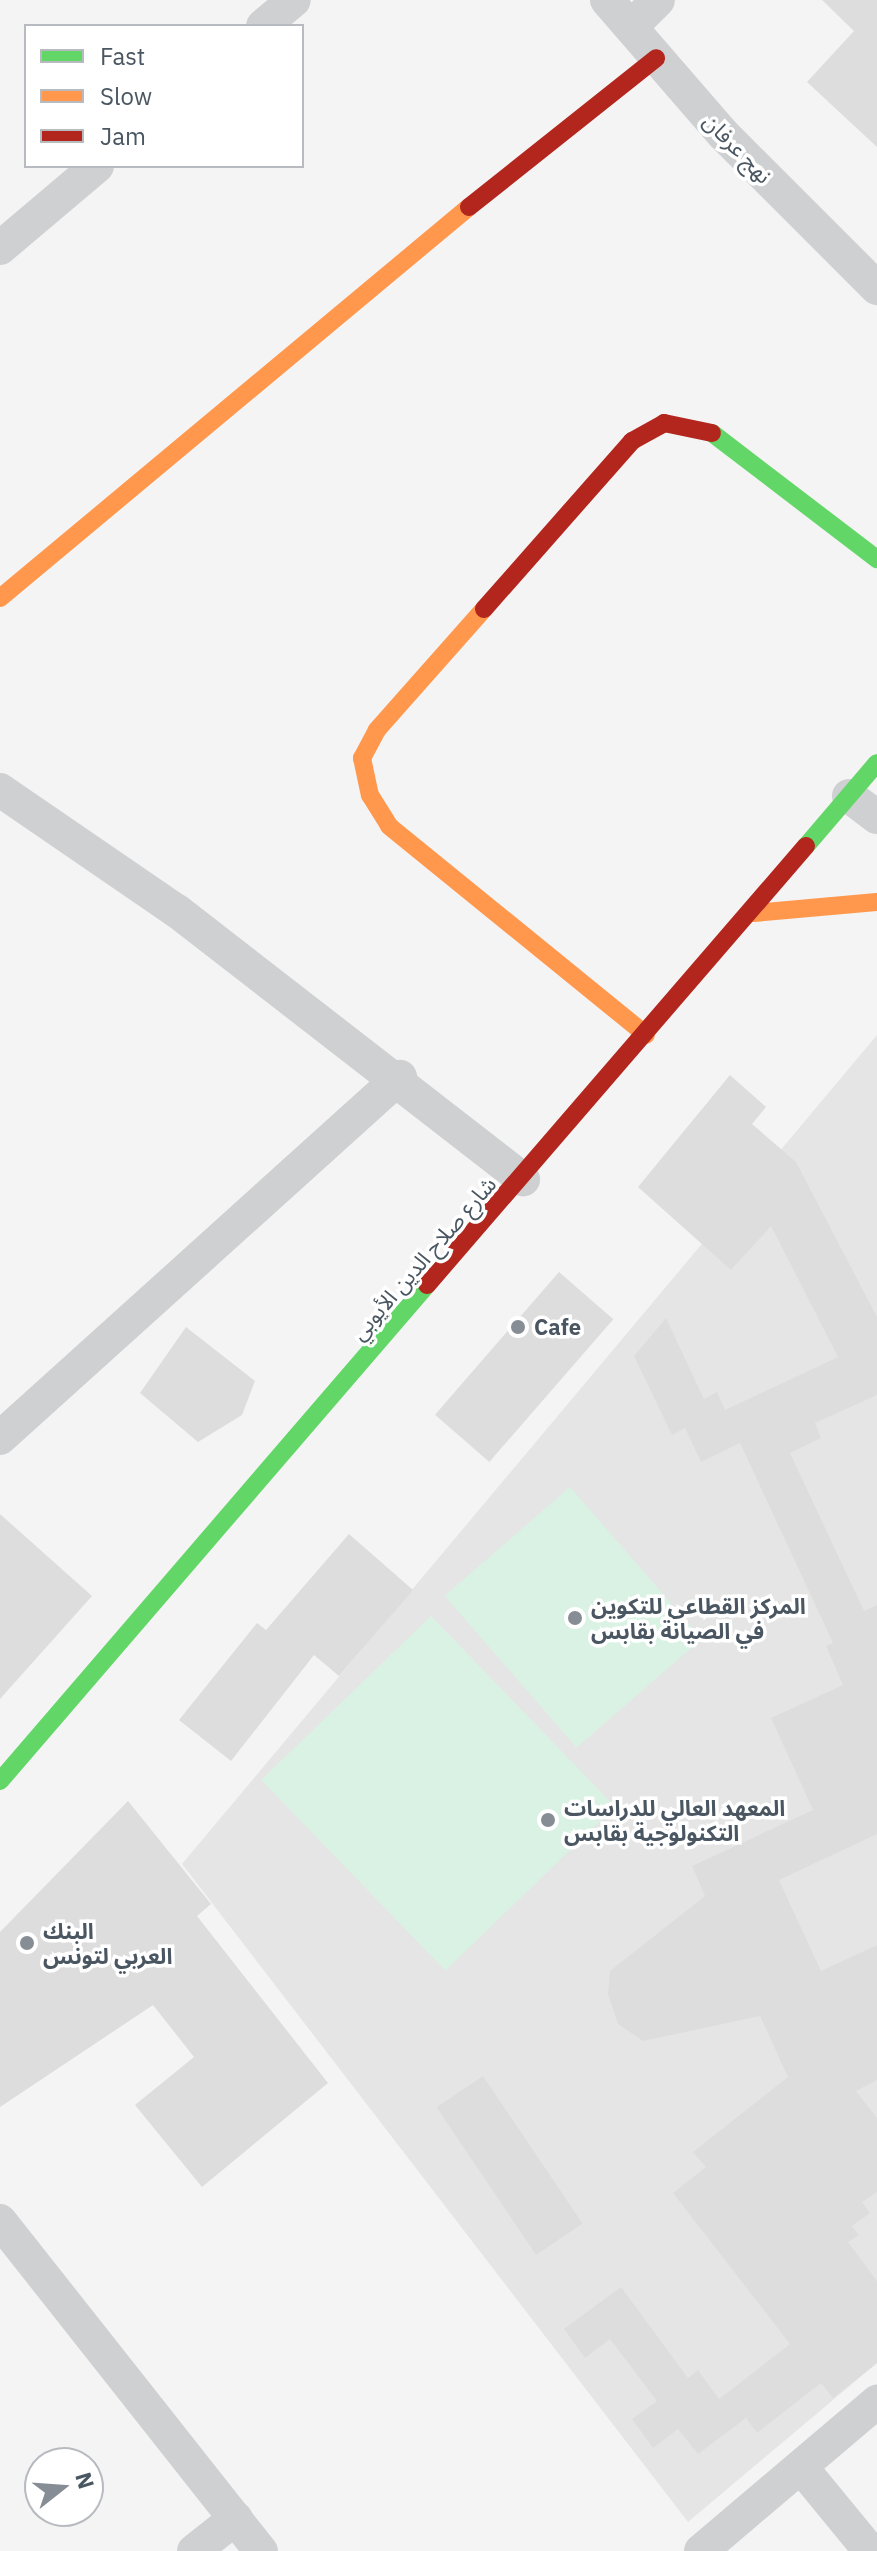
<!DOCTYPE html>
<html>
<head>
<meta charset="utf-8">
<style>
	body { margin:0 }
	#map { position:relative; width:877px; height:2551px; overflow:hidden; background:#f4f4f4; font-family:"IBM Plex Sans","Noto Sans Arabic",sans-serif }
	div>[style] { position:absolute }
	.education>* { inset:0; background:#e6e5e6 }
	.green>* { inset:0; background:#d9f2e3; transform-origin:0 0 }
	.building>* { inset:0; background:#ddddde; transform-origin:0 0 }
	.street>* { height:34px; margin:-17px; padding:0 17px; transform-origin:17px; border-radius:17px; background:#ced0d2 }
	.fast>* { height:18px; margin:-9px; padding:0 9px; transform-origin:9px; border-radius:9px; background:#63d668 }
	.slow>* { height:18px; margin:-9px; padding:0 9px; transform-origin:9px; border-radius:9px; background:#ff974d }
	.jam>* { height:18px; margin:-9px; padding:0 9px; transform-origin:9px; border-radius:9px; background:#b3261e }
	.dots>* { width:22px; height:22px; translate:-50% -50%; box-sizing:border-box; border:4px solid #fff; border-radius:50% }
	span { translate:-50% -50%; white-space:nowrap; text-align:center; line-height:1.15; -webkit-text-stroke:7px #fff; paint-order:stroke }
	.street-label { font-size:22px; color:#4a5661 }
	.poi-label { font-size:22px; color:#4a5661; font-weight:700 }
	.left { translate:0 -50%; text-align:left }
	.legend { position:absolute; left:24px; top:24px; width:280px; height:144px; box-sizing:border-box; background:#fff; border:2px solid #b7bbc0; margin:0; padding:10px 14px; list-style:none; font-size:24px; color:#4a5661 }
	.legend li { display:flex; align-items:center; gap:16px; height:40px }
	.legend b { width:40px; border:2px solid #b7bbc0 }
	.north { position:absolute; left:24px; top:2447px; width:80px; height:80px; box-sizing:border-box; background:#fff; border:2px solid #b7bbc0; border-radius:50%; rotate:73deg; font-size:22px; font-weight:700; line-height:32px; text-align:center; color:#4a5661 }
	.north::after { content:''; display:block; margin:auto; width:28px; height:36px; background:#868d94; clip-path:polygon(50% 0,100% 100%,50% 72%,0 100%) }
</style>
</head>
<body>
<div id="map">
	<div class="education">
		<i style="clip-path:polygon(877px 1035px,877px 2363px,688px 2522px,182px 1864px)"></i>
	</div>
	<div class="green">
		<i style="left:570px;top:1487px;width:201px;height:166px;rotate:49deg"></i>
		<i style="left:431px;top:1616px;width:265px;height:236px;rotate:46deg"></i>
	</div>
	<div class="building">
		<i style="clip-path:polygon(822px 0,877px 0,877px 147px,807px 82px,854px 31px)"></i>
		<i style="clip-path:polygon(730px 1075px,766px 1107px,752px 1124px,796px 1162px,877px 1317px,877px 1395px,815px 1423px,821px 1438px,790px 1453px,864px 1611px,877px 1605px,877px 1834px,779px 1880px,821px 1971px,877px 1945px,877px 2080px,856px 2091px,877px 2118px,877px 2192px,862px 2202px,870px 2213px,852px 2226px,859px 2235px,848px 2242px,877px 2281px,877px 2363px,833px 2398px,821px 2383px,757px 2433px,746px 2418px,698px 2454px,678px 2429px,653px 2448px,632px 2419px,657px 2401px,610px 2339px,585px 2358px,564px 2329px,621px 2287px,688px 2378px,698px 2370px,719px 2399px,790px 2344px,673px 2193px,706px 2167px,693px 2152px,788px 2077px,760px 2016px,643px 2041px,618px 2024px,608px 1994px,610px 1971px,705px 1896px,692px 1866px,813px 1810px,771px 1718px,843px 1685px,826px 1646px,833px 1643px,740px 1443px,701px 1462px,685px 1428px,672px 1435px,634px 1356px,666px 1318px,704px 1399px,717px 1392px,725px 1410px,838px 1357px,771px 1226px,731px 1270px,638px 1187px)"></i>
		<i style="left:559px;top:1272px;width:72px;height:189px;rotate:41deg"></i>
		<i style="clip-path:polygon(186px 1327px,255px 1381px,242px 1415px,198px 1442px,140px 1393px)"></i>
		<i style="clip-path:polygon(0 1514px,92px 1596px,0 1699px)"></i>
		<i style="clip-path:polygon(349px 1534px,413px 1590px,339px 1676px,314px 1655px,231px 1761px,179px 1720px,257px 1623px,266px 1630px)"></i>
		<i style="clip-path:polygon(128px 1801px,211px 1904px,197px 1916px,328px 2083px,202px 2187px,135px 2105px,194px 2057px,153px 2005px,0 2107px,0 1932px)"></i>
		<i style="left:483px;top:2076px;width:178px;height:56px;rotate:56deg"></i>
	</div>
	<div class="street">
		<i style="left:607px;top:0;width:177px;rotate:49.1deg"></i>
		<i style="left:723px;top:134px;width:218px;rotate:45deg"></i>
		<i style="left:263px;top:26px;width:40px;rotate:-40deg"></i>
		<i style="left:631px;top:27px;width:38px;rotate:-45deg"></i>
		<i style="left:0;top:248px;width:127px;rotate:-40.2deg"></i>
		<i style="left:0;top:790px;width:214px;rotate:34.4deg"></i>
		<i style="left:177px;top:911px;width:438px;rotate:37.8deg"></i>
		<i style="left:849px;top:796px;width:35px;rotate:37deg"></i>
		<i style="left:0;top:1438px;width:539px;rotate:-42.07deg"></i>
		<i style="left:0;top:2221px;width:421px;rotate:51.7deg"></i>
		<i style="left:801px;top:2467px;width:109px;rotate:50.6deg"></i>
		<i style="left:194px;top:2551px;width:53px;rotate:-38.2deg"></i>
		<i style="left:701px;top:2551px;width:231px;rotate:-40.3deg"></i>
	</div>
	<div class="fast">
		<i style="left:712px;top:433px;width:208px;rotate:37.4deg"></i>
		<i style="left:806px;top:846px;width:109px;rotate:-49.5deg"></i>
		<i style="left:0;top:1781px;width:654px;rotate:-49.28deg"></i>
	</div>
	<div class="slow">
		<i style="left:0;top:598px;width:611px;rotate:-39.82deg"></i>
		<i style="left:484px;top:609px;width:162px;rotate:131.5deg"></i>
		<i style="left:377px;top:730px;width:32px;rotate:118deg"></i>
		<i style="left:362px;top:758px;width:38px;rotate:78deg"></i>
		<i style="left:370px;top:795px;width:36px;rotate:58deg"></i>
		<i style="left:389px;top:826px;width:331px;rotate:39.1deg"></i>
		<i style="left:754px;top:913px;width:123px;rotate:-5.1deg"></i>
	</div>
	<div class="jam">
		<i style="left:469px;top:207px;width:239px;rotate:-38.5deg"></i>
		<i style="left:484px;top:609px;width:224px;rotate:-48.6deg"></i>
		<i style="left:632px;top:441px;width:37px;rotate:-29deg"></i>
		<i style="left:664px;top:423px;width:49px;rotate:11.8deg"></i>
		<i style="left:427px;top:1285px;width:580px;rotate:-49.2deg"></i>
	</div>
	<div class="dots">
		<i style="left:518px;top:1327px;background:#868d94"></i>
		<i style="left:575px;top:1618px;background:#868d94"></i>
		<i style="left:548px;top:1820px;background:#868d94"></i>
		<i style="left:27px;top:1943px;background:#868d94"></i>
	</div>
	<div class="street-label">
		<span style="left:738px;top:148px;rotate:46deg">نهج عرفان</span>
		<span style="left:423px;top:1258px;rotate:-49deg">شارع صلاح الدين الأيوبي</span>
	</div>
	<div class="poi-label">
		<span class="left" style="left:534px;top:1327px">Cafe</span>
		<span class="left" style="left:591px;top:1618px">المركز القطاعى للتكوين<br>في الصيانة بقابس</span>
		<span class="left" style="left:564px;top:1820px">المعهد العالي للدراسات<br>التكنولوجية بقابس</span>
		<span class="left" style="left:43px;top:1943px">البنك<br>العربي لتونس</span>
	</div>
	<ul class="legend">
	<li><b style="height:10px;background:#63d668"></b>Fast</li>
	<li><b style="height:10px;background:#ff974d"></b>Slow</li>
	<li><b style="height:10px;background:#b3261e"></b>Jam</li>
	</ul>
	<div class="north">N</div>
</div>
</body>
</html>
